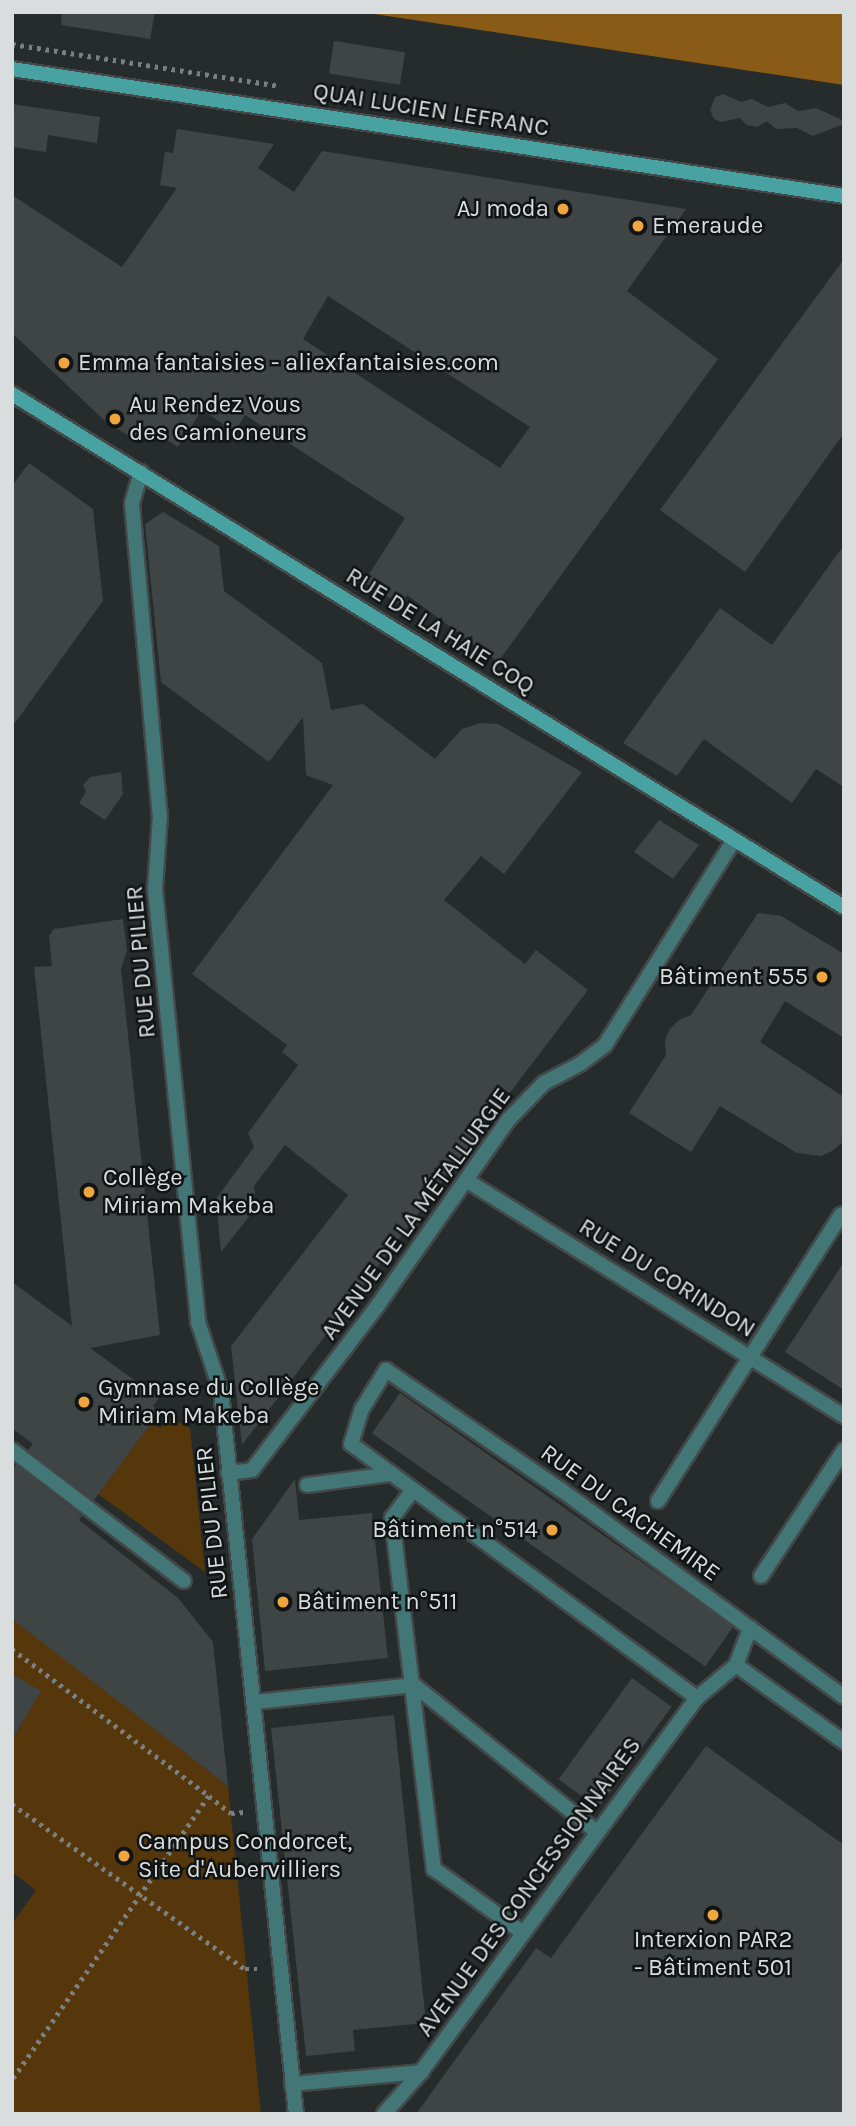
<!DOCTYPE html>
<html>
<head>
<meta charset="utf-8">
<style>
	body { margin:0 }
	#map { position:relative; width:856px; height:2126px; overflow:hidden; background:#262c2c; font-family:Karla,sans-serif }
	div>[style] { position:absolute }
	.green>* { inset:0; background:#55370b }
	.water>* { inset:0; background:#895b16 }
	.building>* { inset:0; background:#3f4545; transform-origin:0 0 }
	.path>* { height:4.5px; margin-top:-2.25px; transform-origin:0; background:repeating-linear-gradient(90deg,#7a7f7f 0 3.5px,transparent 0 8.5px) }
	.roads { filter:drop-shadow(2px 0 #434848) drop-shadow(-2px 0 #434848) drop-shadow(0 2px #434848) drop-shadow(0 -2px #434848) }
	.service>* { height:14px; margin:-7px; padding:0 7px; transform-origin:7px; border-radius:7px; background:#437777 }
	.minor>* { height:14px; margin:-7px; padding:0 7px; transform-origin:7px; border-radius:7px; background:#437777 }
	.secondary>* { height:14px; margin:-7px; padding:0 7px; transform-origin:7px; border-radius:7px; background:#49a2a2 }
	.dots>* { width:19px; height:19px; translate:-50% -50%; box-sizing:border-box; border:4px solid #111414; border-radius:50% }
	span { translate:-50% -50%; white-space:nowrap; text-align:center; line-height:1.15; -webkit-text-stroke:5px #111414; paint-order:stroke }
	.street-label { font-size:24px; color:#d9dddd }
	.poi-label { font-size:24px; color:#d9dddd }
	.right { translate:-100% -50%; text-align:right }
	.left { translate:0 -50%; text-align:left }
	.frame { position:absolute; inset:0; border:14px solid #d9dddd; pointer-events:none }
</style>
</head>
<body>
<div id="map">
	<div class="green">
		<i style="clip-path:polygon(168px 1417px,190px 1428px,205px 1572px,98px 1494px,148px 1427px,148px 1419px,160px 1428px)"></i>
		<i style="clip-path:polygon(12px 1618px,228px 1786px,261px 2114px,12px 2114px,12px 1924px,36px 1890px,12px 1872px,12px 1740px,23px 1722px,12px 1674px)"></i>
	</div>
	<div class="water">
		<i style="clip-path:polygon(361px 12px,844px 12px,844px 85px)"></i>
	</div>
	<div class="building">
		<i style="clip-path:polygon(62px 12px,155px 12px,150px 39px,61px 25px)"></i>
		<i style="left:334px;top:41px;width:72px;height:33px;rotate:9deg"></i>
		<i style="clip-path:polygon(723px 94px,741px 102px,752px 99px,768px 107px,785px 103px,798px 111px,816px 108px,844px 121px,844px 124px,813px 136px,797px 128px,776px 129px,767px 121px,757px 127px,747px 125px,740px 118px,721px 122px,714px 119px,710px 110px,715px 97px)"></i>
		<i style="clip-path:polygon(12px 104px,100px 117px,97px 143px,48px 135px,46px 152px,12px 147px)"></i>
		<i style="clip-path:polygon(evenodd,177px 129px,274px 144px,258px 168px,294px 192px,322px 151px,686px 209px,627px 291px,718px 359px,498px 662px,407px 595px,401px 605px,364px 582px,405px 518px,245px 415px,235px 432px,202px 410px,178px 447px,144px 426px,134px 439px,106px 422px,12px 333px,12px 195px,122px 267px,177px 188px,160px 185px,165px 152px,173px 153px,177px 129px,328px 296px,530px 427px,500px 468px,303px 339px,328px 296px)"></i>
		<i style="clip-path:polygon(844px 259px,844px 433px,745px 572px,660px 510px)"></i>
		<i style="clip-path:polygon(29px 463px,93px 509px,103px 601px,12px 727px,12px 486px)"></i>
		<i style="clip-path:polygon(163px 512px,219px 546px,224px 591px,322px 663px,331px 710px,363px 704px,435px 759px,462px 729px,480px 723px,498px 724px,582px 772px,504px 874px,481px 856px,444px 900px,525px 964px,536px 950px,588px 990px,242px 1445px,231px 1346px,348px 1195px,285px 1145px,254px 1186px,255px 1195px,248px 1200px,255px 1209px,221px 1252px,216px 1199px,254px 1147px,248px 1133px,298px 1065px,282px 1052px,287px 1045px,192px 974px,333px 785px,306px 775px,303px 717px,269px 762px,161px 682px,145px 524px)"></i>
		<i style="clip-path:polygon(844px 545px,844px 787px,816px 769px,792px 803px,704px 739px,677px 776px,623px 743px,720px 608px,772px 645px)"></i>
		<i style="clip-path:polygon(121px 772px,123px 794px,105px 820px,79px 803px,86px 792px,83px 785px,90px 777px)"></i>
		<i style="clip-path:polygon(659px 820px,699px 845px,673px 879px,634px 852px)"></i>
		<i style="clip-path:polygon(758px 913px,781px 916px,844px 954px,844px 1038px,785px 1001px,760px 1042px,844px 1097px,844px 1141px,832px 1151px,821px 1156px,797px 1153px,720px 1106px,691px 1152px,629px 1113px,666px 1055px,665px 1040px,670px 1029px,679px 1020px,691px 1015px)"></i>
		<i style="clip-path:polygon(123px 919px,127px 951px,121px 969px,160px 1335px,90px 1348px,159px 1398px,153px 1406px,160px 1411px,94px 1500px,28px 1450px,33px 1444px,12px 1428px,12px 1282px,72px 1326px,34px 967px,52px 966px,49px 936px,54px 929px)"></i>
		<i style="clip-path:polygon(844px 1262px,844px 1390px,785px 1352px)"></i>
		<i style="left:400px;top:1393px;width:407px;height:49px;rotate:35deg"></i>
		<i style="clip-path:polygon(16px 1465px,82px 1516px,79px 1520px,178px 1598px,213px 1642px,228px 1786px,12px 1619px,12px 1469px)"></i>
		<i style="clip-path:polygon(295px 1479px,299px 1520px,372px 1513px,388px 1658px,265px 1671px,252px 1539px)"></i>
		<i style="clip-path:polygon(12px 1674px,41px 1691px,12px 1740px)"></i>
		<i style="left:632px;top:1678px;width:49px;height:125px;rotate:36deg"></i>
		<i style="clip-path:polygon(394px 1715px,426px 2023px,353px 2030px,355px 2051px,306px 2056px,271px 1728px)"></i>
		<i style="clip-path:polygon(706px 1746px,844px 1845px,844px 2114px,416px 2114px,536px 1948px,551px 1958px)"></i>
	</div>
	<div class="path">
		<i style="left:12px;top:44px;width:270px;rotate:8.9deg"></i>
		<i style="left:12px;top:1649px;width:246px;rotate:36.7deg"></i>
		<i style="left:209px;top:1796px;width:346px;rotate:124.7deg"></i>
		<i style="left:209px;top:1796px;width:28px;rotate:38deg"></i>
		<i style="left:231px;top:1813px;width:14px;rotate:-4deg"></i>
		<i style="left:12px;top:1804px;width:286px;rotate:35.3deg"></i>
		<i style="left:245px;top:1969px;width:15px"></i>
	</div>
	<div class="roads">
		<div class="service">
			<i style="left:466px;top:1180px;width:446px;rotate:32deg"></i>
			<i style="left:12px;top:1450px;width:216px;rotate:37.3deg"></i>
			<i style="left:228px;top:1473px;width:24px;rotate:-7deg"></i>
			<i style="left:252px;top:1470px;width:208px;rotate:-52.6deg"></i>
			<i style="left:378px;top:1305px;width:226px;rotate:-54.9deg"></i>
			<i style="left:508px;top:1120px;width:52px;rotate:-45.8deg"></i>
			<i style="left:544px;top:1083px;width:41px;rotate:-27.8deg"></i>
			<i style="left:580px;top:1064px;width:31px;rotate:-37deg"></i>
			<i style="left:605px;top:1045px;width:242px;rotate:-57.8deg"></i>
			<i style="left:307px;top:1485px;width:85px;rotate:-7.5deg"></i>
			<i style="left:413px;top:1490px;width:35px;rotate:127deg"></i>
			<i style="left:392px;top:1518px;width:354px;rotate:83.2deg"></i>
			<i style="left:434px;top:1869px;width:110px;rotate:35.7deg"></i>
			<i style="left:658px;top:1501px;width:340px;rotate:-57.4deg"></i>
			<i style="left:761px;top:1576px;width:151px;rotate:-56.6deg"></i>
			<i style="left:736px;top:1665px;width:133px;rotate:35.5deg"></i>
			<i style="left:697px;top:1698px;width:429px;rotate:-143.7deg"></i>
			<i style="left:351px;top:1444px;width:37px;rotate:-73deg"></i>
			<i style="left:362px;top:1409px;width:46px;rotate:-58.4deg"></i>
			<i style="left:386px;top:1370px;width:211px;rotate:34.4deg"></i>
			<i style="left:560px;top:1489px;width:352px;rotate:36.2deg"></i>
			<i style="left:255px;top:1702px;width:160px;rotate:-6.1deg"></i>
			<i style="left:414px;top:1685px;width:235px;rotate:38.8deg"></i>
			<i style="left:292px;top:2084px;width:130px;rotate:-5.3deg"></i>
			<i style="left:421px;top:2072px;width:465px;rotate:-53.6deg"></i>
			<i style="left:697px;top:1698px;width:51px;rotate:-40.2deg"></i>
			<i style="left:736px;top:1665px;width:40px;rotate:-69deg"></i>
			<i style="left:384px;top:2114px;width:56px;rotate:-48.6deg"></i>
		</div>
		<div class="minor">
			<i style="left:141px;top:472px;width:33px;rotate:106deg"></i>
			<i style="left:132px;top:504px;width:313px;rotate:84.9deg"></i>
			<i style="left:160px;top:816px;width:73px;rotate:93.9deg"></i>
			<i style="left:155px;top:889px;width:435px;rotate:84.3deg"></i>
			<i style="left:198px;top:1322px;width:73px;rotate:71.6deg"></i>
			<i style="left:221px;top:1391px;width:727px;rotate:84.08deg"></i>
		</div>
		<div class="secondary">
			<i style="left:12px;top:69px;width:842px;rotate:8.68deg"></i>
			<i style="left:12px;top:394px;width:977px;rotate:31.66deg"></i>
		</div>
	</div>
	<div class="dots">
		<i style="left:563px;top:209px;background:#f0a63f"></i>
		<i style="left:638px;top:226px;background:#f0a63f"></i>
		<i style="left:64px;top:363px;background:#f0a63f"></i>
		<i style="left:115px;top:419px;background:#f0a63f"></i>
		<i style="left:822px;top:977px;background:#f0a63f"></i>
		<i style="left:89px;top:1192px;background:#f0a63f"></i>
		<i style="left:84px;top:1402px;background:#f0a63f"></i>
		<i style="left:552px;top:1530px;background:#f0a63f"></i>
		<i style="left:283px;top:1602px;background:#f0a63f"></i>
		<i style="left:124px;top:1856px;background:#f0a63f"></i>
		<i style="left:713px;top:1915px;background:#f0a63f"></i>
	</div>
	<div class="street-label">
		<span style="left:431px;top:110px;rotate:9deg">QUAI LUCIEN LEFRANC</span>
		<span style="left:440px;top:631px;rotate:32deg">RUE DE LA HAIE COQ</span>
		<span style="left:141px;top:962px;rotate:-95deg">RUE DU PILIER</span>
		<span style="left:416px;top:1214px;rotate:-54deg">AVENUE DE LA MÉTALLURGIE</span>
		<span style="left:667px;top:1278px;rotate:32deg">RUE DU CORINDON</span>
		<span style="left:630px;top:1513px;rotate:36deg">RUE DU CACHEMIRE</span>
		<span style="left:212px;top:1523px;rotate:-96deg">RUE DU PILIER</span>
		<span style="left:529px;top:1887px;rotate:-54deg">AVENUE DES CONCESSIONNAIRES</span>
	</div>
	<div class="poi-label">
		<span class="right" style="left:549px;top:209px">AJ moda</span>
		<span class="left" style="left:652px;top:226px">Emeraude</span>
		<span class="left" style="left:78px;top:363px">Emma fantaisies - aliexfantaisies.com</span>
		<span class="left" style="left:129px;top:419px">Au Rendez Vous<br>des Camioneurs</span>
		<span class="right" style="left:808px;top:977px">Bâtiment 555</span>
		<span class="left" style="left:103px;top:1192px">Collège<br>Miriam Makeba</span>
		<span class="left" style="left:98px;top:1402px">Gymnase du Collège<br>Miriam Makeba</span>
		<span class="right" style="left:538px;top:1530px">Bâtiment n°514</span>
		<span class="left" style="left:297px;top:1602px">Bâtiment n°511</span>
		<span class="left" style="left:138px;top:1856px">Campus Condorcet,<br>Site d'Aubervilliers</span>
		<span style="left:713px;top:1954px">Interxion PAR2<br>- Bâtiment 501</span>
	</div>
	<div class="frame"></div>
</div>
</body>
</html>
